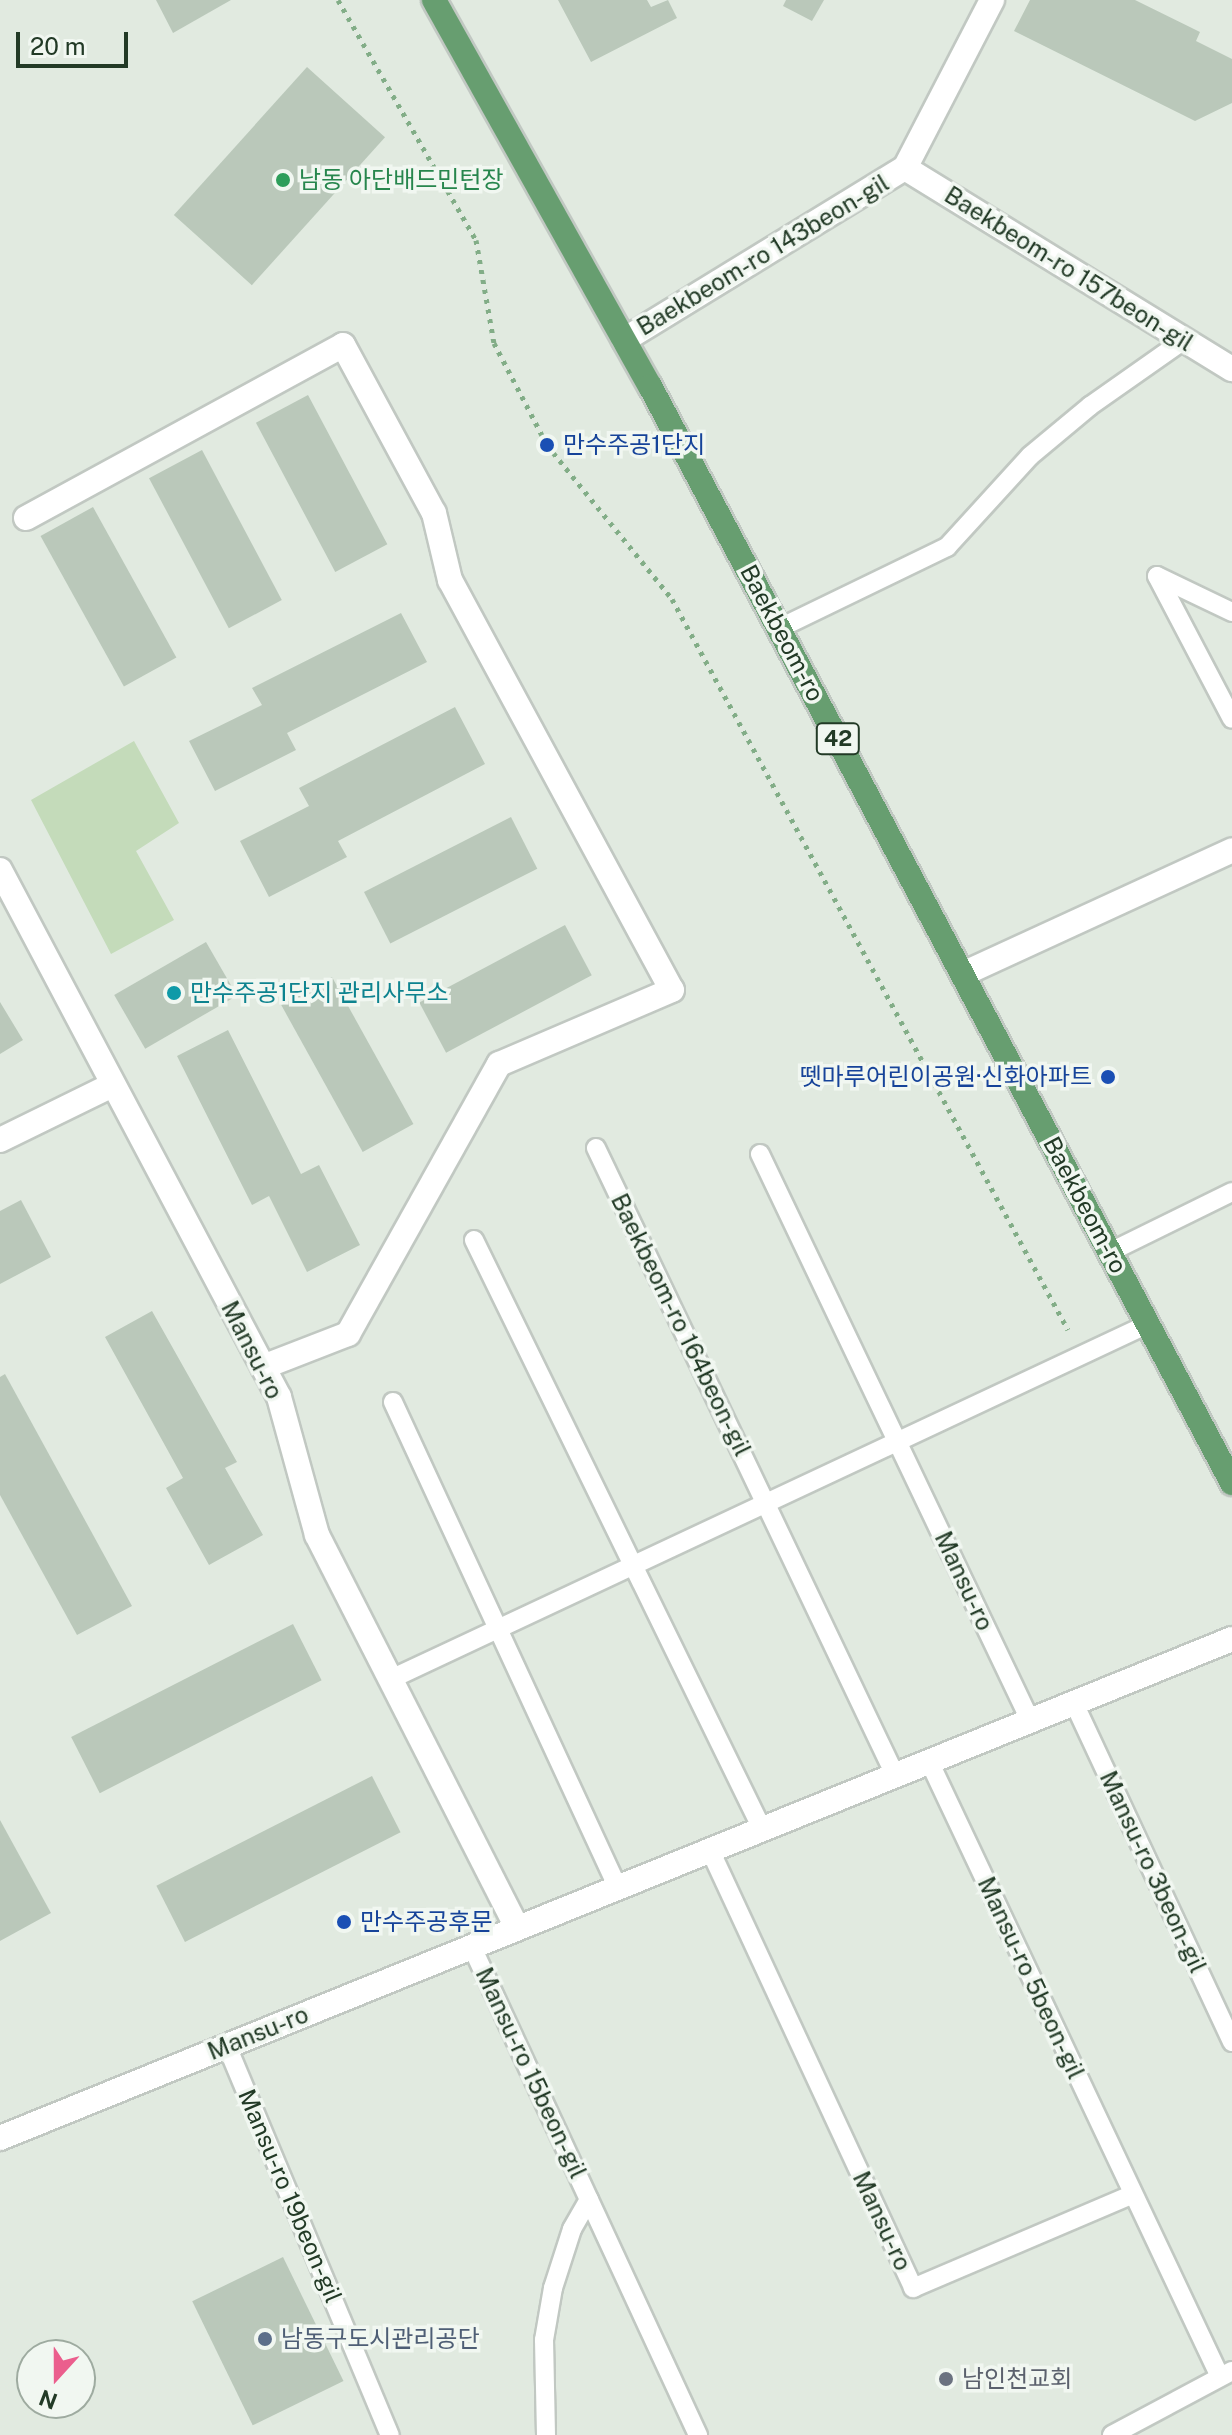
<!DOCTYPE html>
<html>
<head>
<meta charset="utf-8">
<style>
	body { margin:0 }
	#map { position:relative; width:1232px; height:2435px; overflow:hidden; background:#e1eae0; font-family:"Public Sans","Noto Sans KR",sans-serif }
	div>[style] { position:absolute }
	.green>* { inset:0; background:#c4dbba }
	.building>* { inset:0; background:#bac8ba; transform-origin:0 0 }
	.path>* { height:5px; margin-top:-2.5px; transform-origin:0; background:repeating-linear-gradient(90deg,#82ad87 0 4px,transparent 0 10px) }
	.roads { filter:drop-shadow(2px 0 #c1c8c2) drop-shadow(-2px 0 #c1c8c2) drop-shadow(0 2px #c1c8c2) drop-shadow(0 -2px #c1c8c2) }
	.service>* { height:18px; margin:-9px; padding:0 9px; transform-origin:9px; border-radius:9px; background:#fff }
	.minor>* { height:24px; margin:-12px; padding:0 12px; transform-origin:12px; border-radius:12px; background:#fff }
	.tertiary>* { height:24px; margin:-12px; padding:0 12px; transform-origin:12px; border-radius:12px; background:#fff }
	.primary>* { height:24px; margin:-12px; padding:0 12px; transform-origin:12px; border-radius:12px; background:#679e70 }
	.dots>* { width:22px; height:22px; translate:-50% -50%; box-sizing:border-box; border:4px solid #f1f7f1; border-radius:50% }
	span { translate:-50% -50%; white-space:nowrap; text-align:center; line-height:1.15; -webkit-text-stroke:7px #f1f7f1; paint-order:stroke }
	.shield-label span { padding:2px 6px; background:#f1f7f1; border:2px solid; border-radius:6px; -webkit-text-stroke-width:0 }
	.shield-label { font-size:22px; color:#223a26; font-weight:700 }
	.leisure-label { font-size:24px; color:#27864d }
	.left { translate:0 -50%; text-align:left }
	.street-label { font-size:24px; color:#223a26 }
	.transit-label { font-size:24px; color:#164399 }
	.right { translate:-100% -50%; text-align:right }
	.culture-label { font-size:24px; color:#0d838f }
	.service-label { font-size:24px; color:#4e5e75 }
	.worship-label { font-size:24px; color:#5b616d }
	.north { position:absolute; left:16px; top:2339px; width:80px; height:80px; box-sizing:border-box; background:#f1f7f1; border:2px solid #9eaba0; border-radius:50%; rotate:201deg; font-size:22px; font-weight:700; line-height:32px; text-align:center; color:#223a26 }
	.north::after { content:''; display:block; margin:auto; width:28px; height:36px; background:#eb5e8d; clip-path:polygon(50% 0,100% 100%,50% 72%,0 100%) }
	.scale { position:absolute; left:16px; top:32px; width:112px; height:36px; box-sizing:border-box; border:4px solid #223a26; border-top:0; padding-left:10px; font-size:24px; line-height:28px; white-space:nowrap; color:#223a26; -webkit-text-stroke:6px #f1f7f1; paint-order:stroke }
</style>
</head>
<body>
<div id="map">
	<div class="green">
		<i style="clip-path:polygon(134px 741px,179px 823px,136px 851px,174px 920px,111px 954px,31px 800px)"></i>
	</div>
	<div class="building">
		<i style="clip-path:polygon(156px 0,231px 0,173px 33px)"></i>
		<i style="clip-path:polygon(558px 0,647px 0,651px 7px,668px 0,677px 18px,591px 62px)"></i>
		<i style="clip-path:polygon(786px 0,824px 0,812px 21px,783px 6px)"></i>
		<i style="clip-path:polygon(1030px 0,1135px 0,1200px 32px,1196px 41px,1232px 59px,1232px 103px,1195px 121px,1014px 31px)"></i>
		<i style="left:307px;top:67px;width:105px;height:199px;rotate:42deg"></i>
		<i style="left:308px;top:395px;width:169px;height:59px;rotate:62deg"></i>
		<i style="left:202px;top:450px;width:170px;height:60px;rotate:62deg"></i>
		<i style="left:93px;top:507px;width:172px;height:60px;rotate:61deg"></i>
		<i style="clip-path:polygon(401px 613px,427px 662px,287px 733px,296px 750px,215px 791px,189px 741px,262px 705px,252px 688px)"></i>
		<i style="clip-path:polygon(455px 707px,485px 764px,338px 841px,347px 857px,269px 897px,240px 841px,309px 806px,299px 788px)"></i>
		<i style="left:511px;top:817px;width:58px;height:165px;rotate:63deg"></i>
		<i style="left:565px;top:925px;width:57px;height:165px;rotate:62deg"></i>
		<i style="left:206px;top:942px;width:62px;height:106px;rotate:60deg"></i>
		<i style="left:332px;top:977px;width:168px;height:58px;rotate:61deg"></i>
		<i style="clip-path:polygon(0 1002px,23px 1040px,0 1054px)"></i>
		<i style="clip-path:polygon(228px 1030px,301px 1174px,319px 1165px,360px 1245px,307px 1272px,269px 1196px,252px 1205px,177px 1056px)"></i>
		<i style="clip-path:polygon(21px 1200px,51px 1257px,0 1284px,0 1211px)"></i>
		<i style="clip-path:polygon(152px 1311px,237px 1462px,225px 1468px,263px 1535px,209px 1565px,166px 1488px,183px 1478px,105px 1337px)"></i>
		<i style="clip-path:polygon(5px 1374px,132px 1606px,77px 1635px,0 1495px,0 1377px)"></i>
		<i style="left:293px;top:1624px;width:63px;height:249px;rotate:63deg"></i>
		<i style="left:372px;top:1776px;width:63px;height:242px;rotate:63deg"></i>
		<i style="clip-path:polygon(0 1820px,51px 1913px,0 1941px)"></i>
		<i style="left:283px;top:2257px;width:138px;height:101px;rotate:64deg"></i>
	</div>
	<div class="path">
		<i style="left:338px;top:0;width:277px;rotate:60.1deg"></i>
		<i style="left:476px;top:240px;width:105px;rotate:80.1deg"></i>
		<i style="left:494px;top:343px;width:115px;rotate:62.5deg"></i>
		<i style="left:547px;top:445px;width:198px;rotate:50.9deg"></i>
		<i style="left:672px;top:599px;width:831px;rotate:61.55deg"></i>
	</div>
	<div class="roads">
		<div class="service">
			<i style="left:1232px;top:612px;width:83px;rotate:-154.4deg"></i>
			<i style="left:1157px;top:576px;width:161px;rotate:62.3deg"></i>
			<i style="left:780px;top:628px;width:186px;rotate:-25.9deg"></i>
			<i style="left:947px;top:547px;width:123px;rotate:-47.6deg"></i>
			<i style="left:1030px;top:456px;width:78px;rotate:-39.8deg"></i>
			<i style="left:1090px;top:406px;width:115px;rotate:-35.1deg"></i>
			<i style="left:596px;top:1148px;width:695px;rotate:64.5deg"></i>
			<i style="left:760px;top:1154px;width:627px;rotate:64.5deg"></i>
			<i style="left:474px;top:1240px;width:656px;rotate:63.94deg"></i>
			<i style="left:1110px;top:1252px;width:136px;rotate:-26.2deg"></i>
			<i style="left:393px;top:1402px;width:536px;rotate:65.16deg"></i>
			<i style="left:391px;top:1679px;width:836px;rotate:-25.12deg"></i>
			<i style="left:1074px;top:1703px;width:374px;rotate:65deg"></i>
			<i style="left:929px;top:1761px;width:681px;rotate:64.71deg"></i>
			<i style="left:710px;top:1850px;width:483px;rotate:65.1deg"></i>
			<i style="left:913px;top:2288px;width:239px;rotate:-23.1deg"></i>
			<i style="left:472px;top:1947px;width:538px;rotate:65.15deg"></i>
			<i style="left:227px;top:2046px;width:422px;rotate:67.3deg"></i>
			<i style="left:546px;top:2435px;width:95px;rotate:-91.2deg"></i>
			<i style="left:544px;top:2340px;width:53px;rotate:-80.2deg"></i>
			<i style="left:553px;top:2288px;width:62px;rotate:-72.1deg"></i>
			<i style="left:572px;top:2229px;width:34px;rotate:-60deg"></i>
			<i style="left:1112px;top:2435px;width:136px;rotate:-28.1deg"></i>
		</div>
		<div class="minor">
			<i style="left:905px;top:168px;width:384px;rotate:31.6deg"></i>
			<i style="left:624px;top:340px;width:329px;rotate:-31.5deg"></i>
			<i style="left:905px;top:168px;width:189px;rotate:-62.6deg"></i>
			<i style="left:26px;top:518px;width:361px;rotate:-28.6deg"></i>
			<i style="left:343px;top:345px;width:191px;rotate:61.6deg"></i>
			<i style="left:434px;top:513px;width:69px;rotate:76.6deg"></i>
			<i style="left:450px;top:580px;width:466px;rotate:61.6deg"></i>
			<i style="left:672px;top:990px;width:188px;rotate:156.8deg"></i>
			<i style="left:499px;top:1064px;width:309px;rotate:119.2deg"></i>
			<i style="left:348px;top:1334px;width:91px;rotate:158.8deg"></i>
			<i style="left:0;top:870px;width:596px;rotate:62.1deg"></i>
			<i style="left:279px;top:1397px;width:143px;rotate:74.6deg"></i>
			<i style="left:317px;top:1535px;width:441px;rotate:63deg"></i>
			<i style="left:963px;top:974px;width:296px;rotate:-24.7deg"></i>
			<i style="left:0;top:1140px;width:123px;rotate:-26.1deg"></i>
		</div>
		<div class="tertiary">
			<i style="left:0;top:2138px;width:1329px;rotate:-22.05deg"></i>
		</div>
		<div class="primary">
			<i style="left:434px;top:0;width:442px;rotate:60.8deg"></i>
			<i style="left:650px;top:386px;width:1242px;rotate:62.05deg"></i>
		</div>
	</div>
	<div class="dots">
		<i style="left:283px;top:180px;background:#2e9e5b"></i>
		<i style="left:547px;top:445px;background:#1a4fb4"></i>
		<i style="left:174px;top:993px;background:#0f9aa8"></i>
		<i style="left:1108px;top:1077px;background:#1a4fb4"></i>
		<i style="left:344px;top:1922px;background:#1a4fb4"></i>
		<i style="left:265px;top:2339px;background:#5c6f8a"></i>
		<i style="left:946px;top:2379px;background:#6b7280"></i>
	</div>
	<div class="shield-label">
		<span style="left:838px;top:739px">42</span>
	</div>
	<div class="leisure-label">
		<span class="left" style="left:299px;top:180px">남동 아단배드민턴장</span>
	</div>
	<div class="street-label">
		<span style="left:763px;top:255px;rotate:-31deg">Baekbeom-ro 143beon-gil</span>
		<span style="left:1069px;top:269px;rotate:32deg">Baekbeom-ro 157beon-gil</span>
		<span style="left:782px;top:633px;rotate:62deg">Baekbeom-ro</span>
		<span style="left:1085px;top:1205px;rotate:62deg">Baekbeom-ro</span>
		<span style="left:681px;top:1325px;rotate:64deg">Baekbeom-ro 164beon-gil</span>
		<span style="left:252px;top:1350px;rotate:63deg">Mansu-ro</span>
		<span style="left:964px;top:1581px;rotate:65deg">Mansu-ro</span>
		<span style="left:1153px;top:1872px;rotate:65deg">Mansu-ro 3beon-gil</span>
		<span style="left:1031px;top:1978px;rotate:65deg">Mansu-ro 5beon-gil</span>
		<span style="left:258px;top:2033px;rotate:-22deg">Mansu-ro</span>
		<span style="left:531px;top:2073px;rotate:65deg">Mansu-ro 15beon-gil</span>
		<span style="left:290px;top:2196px;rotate:67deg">Mansu-ro 19beon-gil</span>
		<span style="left:882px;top:2221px;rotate:65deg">Mansu-ro</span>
	</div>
	<div class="transit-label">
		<span class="left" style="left:563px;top:445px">만수주공1단지</span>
		<span class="right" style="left:1092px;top:1077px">뗏마루어린이공원·신화아파트</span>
		<span class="left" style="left:360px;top:1922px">만수주공후문</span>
	</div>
	<div class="culture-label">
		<span class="left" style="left:190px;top:993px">만수주공1단지 관리사무소</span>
	</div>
	<div class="service-label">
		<span class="left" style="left:281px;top:2339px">남동구도시관리공단</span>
	</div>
	<div class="worship-label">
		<span class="left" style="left:962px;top:2379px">남인천교회</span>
	</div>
	<div class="north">N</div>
	<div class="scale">20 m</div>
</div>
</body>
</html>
